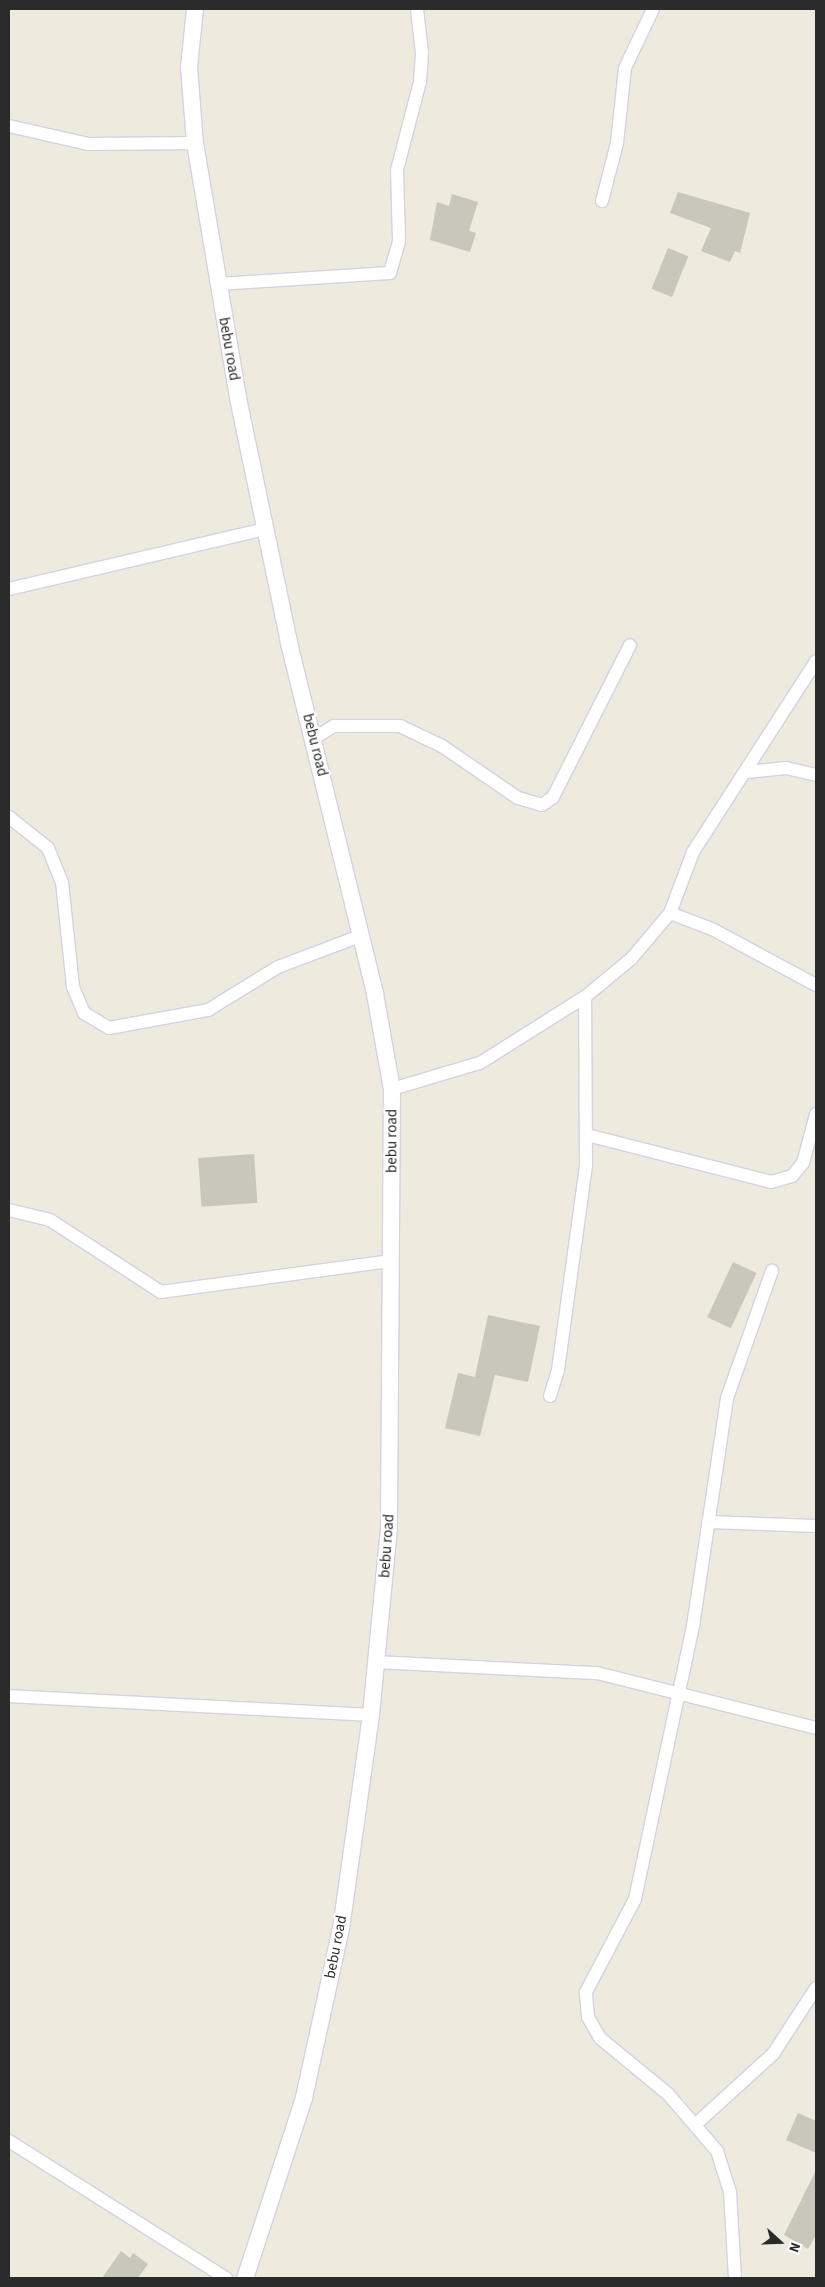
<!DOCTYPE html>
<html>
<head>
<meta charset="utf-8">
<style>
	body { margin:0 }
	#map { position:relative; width:825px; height:2287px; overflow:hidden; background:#eeeadd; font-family:"Source Sans 3",sans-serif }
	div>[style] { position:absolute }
	.building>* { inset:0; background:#c9c6bc; transform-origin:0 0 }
	.roads { filter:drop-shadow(1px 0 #d2d2e4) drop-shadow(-1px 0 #d2d2e4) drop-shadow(0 1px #d2d2e4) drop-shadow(0 -1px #d2d2e4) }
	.minor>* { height:12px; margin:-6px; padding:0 6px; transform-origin:6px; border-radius:6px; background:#fff }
	.tertiary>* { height:16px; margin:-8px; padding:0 8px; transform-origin:8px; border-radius:8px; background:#fff }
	span { translate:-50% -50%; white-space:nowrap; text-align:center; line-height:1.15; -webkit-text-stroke:4px #fff; paint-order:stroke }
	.street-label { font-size:15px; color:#2b2b2b }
	.frame { position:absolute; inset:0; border:10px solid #2b2b2b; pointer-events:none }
	.north { position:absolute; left:755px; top:2217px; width:50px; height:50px; -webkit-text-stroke:4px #fff; paint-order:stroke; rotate:110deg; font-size:14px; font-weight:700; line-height:20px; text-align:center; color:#2b2b2b }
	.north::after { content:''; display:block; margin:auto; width:18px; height:22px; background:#2b2b2b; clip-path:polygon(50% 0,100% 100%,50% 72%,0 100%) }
</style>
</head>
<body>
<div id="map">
	<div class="building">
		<i style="clip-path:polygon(678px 192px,750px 213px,740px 253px,735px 251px,730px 262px,701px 251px,711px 228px,670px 213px)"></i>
		<i style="clip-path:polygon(452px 194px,478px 202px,469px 231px,476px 233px,470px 252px,430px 240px,437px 202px,449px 206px)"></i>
		<i style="left:668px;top:248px;width:22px;height:44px;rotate:22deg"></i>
		<i style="left:254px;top:1154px;width:49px;height:56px;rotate:86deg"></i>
		<i style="left:733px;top:1262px;width:26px;height:61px;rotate:25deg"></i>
		<i style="clip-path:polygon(488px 1315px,540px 1326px,528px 1382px,495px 1375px,480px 1436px,445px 1428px,458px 1373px,475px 1377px)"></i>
		<i style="clip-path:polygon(798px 2113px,816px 2121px,816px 2153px,786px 2140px)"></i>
		<i style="clip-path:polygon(816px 2170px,816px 2235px,808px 2249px,784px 2235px)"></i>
		<i style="clip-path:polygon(121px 2251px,130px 2258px,133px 2253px,148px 2264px,138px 2278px,102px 2278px)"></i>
	</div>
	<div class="roads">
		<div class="minor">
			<i style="left:9px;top:126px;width:82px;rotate:12.7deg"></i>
			<i style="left:89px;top:144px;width:106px;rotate:-0.5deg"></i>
			<i style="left:602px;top:201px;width:60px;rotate:-75.5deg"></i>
			<i style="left:617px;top:143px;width:75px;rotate:-83.9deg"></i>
			<i style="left:625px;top:68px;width:65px;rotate:-64.6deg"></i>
			<i style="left:218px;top:284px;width:172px;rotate:-3.7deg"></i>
			<i style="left:390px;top:273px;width:33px;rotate:-74deg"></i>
			<i style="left:399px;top:241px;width:71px;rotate:-91.6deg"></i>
			<i style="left:397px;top:170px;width:91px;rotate:-75.4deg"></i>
			<i style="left:420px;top:82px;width:29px;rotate:-86deg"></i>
			<i style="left:422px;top:53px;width:44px;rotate:-96.5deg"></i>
			<i style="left:9px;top:589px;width:263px;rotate:-13.2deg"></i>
			<i style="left:313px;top:739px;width:25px;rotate:-32deg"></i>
			<i style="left:334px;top:726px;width:66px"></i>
			<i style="left:400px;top:726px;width:47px;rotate:25.5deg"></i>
			<i style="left:442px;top:746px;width:92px;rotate:34.4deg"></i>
			<i style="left:518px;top:798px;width:25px;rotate:16deg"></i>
			<i style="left:542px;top:805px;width:14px;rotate:-36deg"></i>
			<i style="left:553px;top:797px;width:170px;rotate:-63.1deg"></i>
			<i style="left:747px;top:772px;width:39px;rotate:-6deg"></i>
			<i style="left:786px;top:768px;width:31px;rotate:13deg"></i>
			<i style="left:9px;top:817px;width:50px;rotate:38.5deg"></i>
			<i style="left:48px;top:848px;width:37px;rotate:68deg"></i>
			<i style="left:62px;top:882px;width:106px;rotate:84deg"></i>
			<i style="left:73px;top:987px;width:28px;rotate:67deg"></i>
			<i style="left:84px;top:1013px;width:29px;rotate:31deg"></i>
			<i style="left:109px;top:1028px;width:101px;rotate:-10.3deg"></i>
			<i style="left:208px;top:1010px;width:82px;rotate:-31.6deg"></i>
			<i style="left:278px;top:967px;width:88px;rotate:-20.7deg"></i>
			<i style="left:670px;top:913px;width:65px;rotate:-69.3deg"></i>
			<i style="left:693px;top:852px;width:227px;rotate:-57.2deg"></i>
			<i style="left:392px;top:1089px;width:92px;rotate:-16.5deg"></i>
			<i style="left:480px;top:1063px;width:124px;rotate:-32.2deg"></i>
			<i style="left:585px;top:997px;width:61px;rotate:-39.7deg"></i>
			<i style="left:632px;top:958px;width:59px;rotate:-49.8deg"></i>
			<i style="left:670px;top:913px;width:45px;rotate:20.9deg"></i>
			<i style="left:712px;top:929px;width:118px;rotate:28.3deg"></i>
			<i style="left:587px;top:1135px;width:190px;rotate:14.3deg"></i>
			<i style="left:771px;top:1182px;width:22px;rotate:-16deg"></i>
			<i style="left:792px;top:1176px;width:17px;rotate:-50deg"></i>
			<i style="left:803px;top:1163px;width:51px;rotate:-75.1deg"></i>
			<i style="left:9px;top:1210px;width:42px;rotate:13.7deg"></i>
			<i style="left:50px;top:1220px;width:132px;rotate:33deg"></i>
			<i style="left:161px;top:1292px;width:232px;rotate:-7.7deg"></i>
			<i style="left:550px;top:1396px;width:27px;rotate:-73deg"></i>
			<i style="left:558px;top:1370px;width:206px;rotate:-82.2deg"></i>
			<i style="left:586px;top:1166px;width:169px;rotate:-90.3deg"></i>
			<i style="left:708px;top:1522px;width:108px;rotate:2.1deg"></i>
			<i style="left:377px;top:1662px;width:220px;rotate:2.9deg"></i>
			<i style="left:597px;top:1673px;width:226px;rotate:14.1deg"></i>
			<i style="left:9px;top:1696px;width:362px;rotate:3deg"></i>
			<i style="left:696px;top:2124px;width:104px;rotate:-42.3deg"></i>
			<i style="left:773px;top:2054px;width:79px;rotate:-56.9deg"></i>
			<i style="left:9px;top:2141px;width:257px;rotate:32.3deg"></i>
			<i style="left:735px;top:2278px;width:86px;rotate:-93.3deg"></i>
			<i style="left:730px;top:2192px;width:43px;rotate:-107.6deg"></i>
			<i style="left:717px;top:2151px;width:75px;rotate:-130.7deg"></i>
			<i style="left:668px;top:2094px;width:88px;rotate:-140.5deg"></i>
			<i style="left:600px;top:2038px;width:24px;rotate:-120deg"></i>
			<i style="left:588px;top:2017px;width:25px;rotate:-95deg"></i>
			<i style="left:586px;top:1992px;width:105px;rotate:-62.2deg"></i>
			<i style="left:635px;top:1899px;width:279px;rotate:-78deg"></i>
			<i style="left:693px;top:1626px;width:231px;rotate:-81.5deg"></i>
			<i style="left:727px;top:1398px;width:135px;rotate:-70.5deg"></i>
		</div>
		<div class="tertiary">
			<i style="left:195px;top:9px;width:58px;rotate:95.9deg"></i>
			<i style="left:189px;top:67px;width:76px;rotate:85.5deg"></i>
			<i style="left:195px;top:143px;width:259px;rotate:80.4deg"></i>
			<i style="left:238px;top:398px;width:250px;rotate:78.2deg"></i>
			<i style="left:289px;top:643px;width:361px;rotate:76.2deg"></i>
			<i style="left:375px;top:994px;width:97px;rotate:79.9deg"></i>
			<i style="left:392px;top:1089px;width:439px;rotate:90.4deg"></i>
			<i style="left:389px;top:1528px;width:188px;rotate:95.5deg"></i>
			<i style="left:371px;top:1715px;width:215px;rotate:98deg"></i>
			<i style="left:341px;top:1928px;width:174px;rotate:102.3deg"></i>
			<i style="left:304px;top:2098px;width:189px;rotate:108.1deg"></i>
		</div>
	</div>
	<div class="street-label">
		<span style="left:229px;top:349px;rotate:80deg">bebu road</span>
		<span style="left:315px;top:745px;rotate:76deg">bebu road</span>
		<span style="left:392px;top:1141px;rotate:-90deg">bebu road</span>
		<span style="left:387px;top:1546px;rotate:-86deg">bebu road</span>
		<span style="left:336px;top:1947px;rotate:-79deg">bebu road</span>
	</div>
	<div class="frame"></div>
	<div class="north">N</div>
</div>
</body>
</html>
